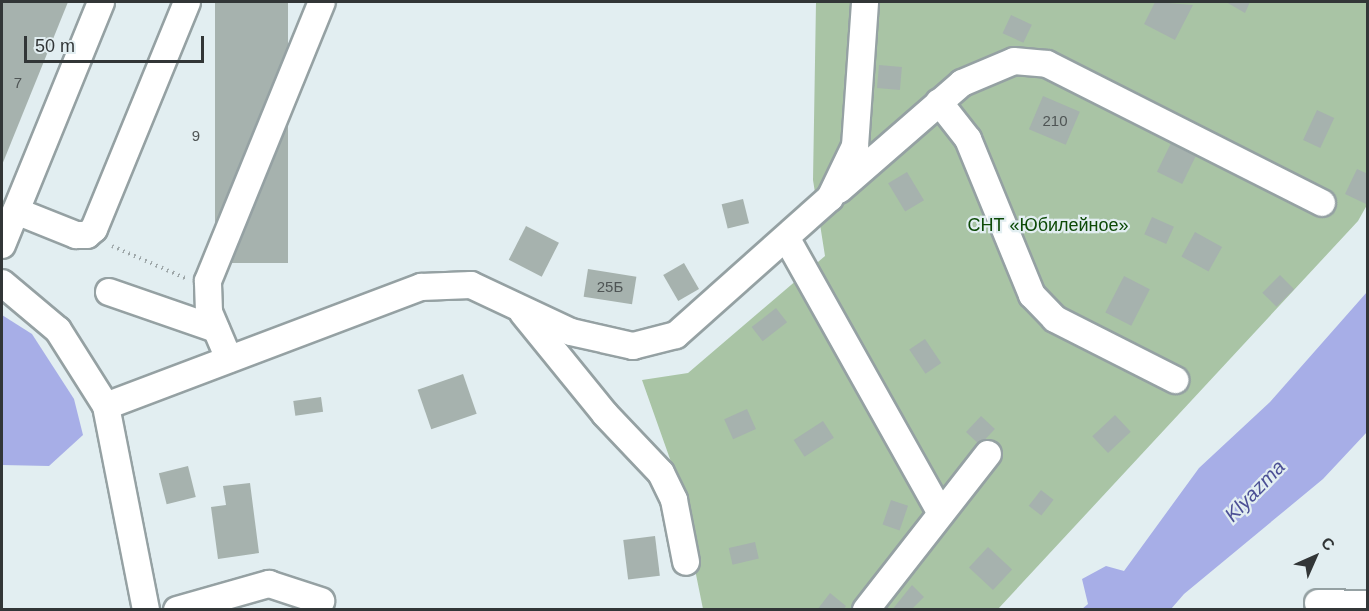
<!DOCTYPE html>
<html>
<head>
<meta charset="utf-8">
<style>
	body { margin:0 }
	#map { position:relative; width:1369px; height:611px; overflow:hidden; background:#e2eef1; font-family:Arial,sans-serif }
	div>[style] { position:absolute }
	.green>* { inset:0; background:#a9c4a5 }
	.water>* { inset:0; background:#a7aee7 }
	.building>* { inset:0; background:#a6b2ae; transform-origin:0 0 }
	.path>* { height:4px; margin-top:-2px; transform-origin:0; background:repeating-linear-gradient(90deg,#9ea7a9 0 1.5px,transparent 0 6px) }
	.roads { filter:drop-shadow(2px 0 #95a1a3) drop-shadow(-2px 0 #95a1a3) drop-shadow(0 2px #95a1a3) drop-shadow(0 -2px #95a1a3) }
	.minor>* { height:26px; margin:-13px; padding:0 13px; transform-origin:13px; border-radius:13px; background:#fff }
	span { translate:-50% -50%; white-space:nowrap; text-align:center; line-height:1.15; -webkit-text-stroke:4.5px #e2eef1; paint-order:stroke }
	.number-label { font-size:15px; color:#4f5555 }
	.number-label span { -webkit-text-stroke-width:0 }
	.park-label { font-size:18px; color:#0d4a07 }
	.water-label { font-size:20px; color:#4b4f95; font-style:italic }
	.frame { position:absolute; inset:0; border:3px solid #323637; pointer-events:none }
	.north { position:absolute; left:1285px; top:527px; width:60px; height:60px; -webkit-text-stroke:4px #e2eef1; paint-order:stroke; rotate:45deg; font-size:16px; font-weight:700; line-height:24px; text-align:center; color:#323637 }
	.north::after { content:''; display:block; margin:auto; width:21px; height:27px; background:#323637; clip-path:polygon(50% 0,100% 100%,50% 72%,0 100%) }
	.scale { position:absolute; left:24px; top:36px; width:180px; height:27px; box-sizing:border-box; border:3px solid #323637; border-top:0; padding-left:8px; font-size:18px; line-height:21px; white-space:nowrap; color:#323637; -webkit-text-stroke:4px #e2eef1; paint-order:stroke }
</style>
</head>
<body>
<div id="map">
	<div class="green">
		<i style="clip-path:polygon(816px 2px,1367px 2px,1367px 205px,1358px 221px,998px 609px,703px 609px,676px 476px,642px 380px,688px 373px,825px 256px,813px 180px)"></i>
	</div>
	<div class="water">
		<i style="clip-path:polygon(1367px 292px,1367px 432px,1323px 479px,1184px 594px,1171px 609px,1082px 609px,1088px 604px,1082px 579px,1106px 566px,1124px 571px,1199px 468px,1270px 402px)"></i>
		<i style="clip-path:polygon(2px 315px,32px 334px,74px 399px,83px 435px,49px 466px,2px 465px)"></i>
	</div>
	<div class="building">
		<i style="clip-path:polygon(2px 2px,68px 2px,2px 165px)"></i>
		<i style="left:215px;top:2px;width:73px;height:261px"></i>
		<i style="clip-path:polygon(1155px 2px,1193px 5px,1175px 40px,1144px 24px)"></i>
		<i style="clip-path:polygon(1226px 2px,1250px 2px,1245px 13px)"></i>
		<i style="left:1011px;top:15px;width:23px;height:20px;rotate:25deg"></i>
		<i style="left:879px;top:65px;width:23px;height:23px;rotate:5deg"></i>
		<i style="left:1043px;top:96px;width:40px;height:36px;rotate:23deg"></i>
		<i style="left:1317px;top:110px;width:19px;height:33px;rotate:25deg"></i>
		<i style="left:1171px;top:143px;width:28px;height:32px;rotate:26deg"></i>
		<i style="clip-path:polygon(1357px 169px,1368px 174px,1366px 204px,1345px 194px)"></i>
		<i style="left:907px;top:172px;width:33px;height:22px;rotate:59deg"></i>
		<i style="left:743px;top:199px;width:25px;height:22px;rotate:76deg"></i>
		<i style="left:1152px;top:217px;width:24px;height:19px;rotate:24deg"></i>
		<i style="left:526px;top:226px;width:37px;height:38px;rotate:27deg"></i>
		<i style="left:1195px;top:232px;width:31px;height:28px;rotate:29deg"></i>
		<i style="left:684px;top:263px;width:30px;height:24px;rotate:60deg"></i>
		<i style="left:588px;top:269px;width:49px;height:28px;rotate:9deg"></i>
		<i style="left:1280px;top:275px;width:20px;height:25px;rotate:45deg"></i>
		<i style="left:1124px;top:276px;width:29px;height:41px;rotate:27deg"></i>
		<i style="left:776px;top:308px;width:18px;height:31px;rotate:52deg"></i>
		<i style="left:925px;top:339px;width:29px;height:19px;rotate:56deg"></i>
		<i style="left:463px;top:374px;width:42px;height:48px;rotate:71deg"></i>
		<i style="left:321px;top:397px;width:15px;height:28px;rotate:82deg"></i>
		<i style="left:747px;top:409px;width:22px;height:25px;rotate:66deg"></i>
		<i style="left:1115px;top:415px;width:23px;height:31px;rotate:47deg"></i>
		<i style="left:981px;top:416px;width:19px;height:22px;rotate:43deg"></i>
		<i style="left:823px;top:421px;width:20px;height:35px;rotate:57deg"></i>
		<i style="left:188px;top:466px;width:32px;height:30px;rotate:76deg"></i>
		<i style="clip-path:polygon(250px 483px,259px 553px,218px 559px,211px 507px,226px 505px,223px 486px)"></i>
		<i style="left:1041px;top:490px;width:16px;height:20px;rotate:38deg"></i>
		<i style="left:891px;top:500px;width:18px;height:26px;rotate:19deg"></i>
		<i style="left:655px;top:536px;width:40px;height:32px;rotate:83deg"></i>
		<i style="left:755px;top:542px;width:17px;height:27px;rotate:77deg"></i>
		<i style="left:988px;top:547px;width:33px;height:28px;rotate:43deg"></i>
		<i style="clip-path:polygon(912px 585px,924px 597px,911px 610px,892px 610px)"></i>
		<i style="clip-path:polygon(830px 593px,846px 606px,843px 610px,817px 610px)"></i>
	</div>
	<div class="path">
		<i style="left:112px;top:246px;width:80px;rotate:23.7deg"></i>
	</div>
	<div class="roads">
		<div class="minor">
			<i style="left:939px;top:102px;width:47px;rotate:51.9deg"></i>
			<i style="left:968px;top:139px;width:169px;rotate:67.7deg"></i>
			<i style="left:1032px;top:295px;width:33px;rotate:46deg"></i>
			<i style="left:1055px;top:319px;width:135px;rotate:26.9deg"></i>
			<i style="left:839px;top:190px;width:163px;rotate:-41deg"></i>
			<i style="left:962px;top:83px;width:56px;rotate:-22.9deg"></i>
			<i style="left:1014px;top:61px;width:33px;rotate:5deg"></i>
			<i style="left:1047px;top:64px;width:308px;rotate:26.8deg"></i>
			<i style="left:16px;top:211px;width:65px;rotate:21.8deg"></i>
			<i style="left:76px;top:235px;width:11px"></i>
			<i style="left:87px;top:235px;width:9px;rotate:-41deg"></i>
			<i style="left:94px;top:229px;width:245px;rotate:-67.7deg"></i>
			<i style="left:787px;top:239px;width:314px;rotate:60.7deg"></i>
			<i style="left:2px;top:245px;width:262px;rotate:-67.8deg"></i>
			<i style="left:2px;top:283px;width:73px;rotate:40deg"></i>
			<i style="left:58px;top:330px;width:90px;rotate:57.7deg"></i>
			<i style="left:106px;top:406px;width:208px;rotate:78.9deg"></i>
			<i style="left:109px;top:292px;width:113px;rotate:19.1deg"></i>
			<i style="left:523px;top:313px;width:130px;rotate:50.9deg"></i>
			<i style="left:605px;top:414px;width:81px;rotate:46.5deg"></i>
			<i style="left:661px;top:473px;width:30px;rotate:64deg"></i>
			<i style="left:674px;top:500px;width:63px;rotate:79deg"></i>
			<i style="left:229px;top:359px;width:51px;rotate:-113.1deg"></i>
			<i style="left:209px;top:312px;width:31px;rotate:-92deg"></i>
			<i style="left:208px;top:281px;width:301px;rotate:-67.8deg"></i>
			<i style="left:106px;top:406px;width:337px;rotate:-20.7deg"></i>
			<i style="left:421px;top:287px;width:50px;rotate:-2.3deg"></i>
			<i style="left:471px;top:285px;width:110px;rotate:25.2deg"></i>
			<i style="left:571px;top:332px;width:64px;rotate:12.7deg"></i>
			<i style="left:633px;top:346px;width:44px;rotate:-14.3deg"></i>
			<i style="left:676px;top:335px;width:206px;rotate:-41.7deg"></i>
			<i style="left:830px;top:198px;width:58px;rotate:-64.3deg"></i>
			<i style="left:855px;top:146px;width:144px;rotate:-86deg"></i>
			<i style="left:1318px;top:603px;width:50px;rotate:1.1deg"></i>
			<i style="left:177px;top:610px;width:96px;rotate:-15.8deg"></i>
			<i style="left:269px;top:584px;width:55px;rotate:18.1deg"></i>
			<i style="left:866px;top:610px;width:198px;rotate:-52deg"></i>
		</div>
	</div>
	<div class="number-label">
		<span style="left:18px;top:83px">7</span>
		<span style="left:1055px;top:121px">210</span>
		<span style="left:196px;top:136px">9</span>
		<span style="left:610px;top:287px">25Б</span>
	</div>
	<div class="park-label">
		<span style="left:1048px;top:225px">СНТ «Юбилейное»</span>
	</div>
	<div class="water-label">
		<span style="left:1255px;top:491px;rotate:-46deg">Klyazma</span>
	</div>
	<div class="frame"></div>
	<div class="north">С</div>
	<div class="scale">50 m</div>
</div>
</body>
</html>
